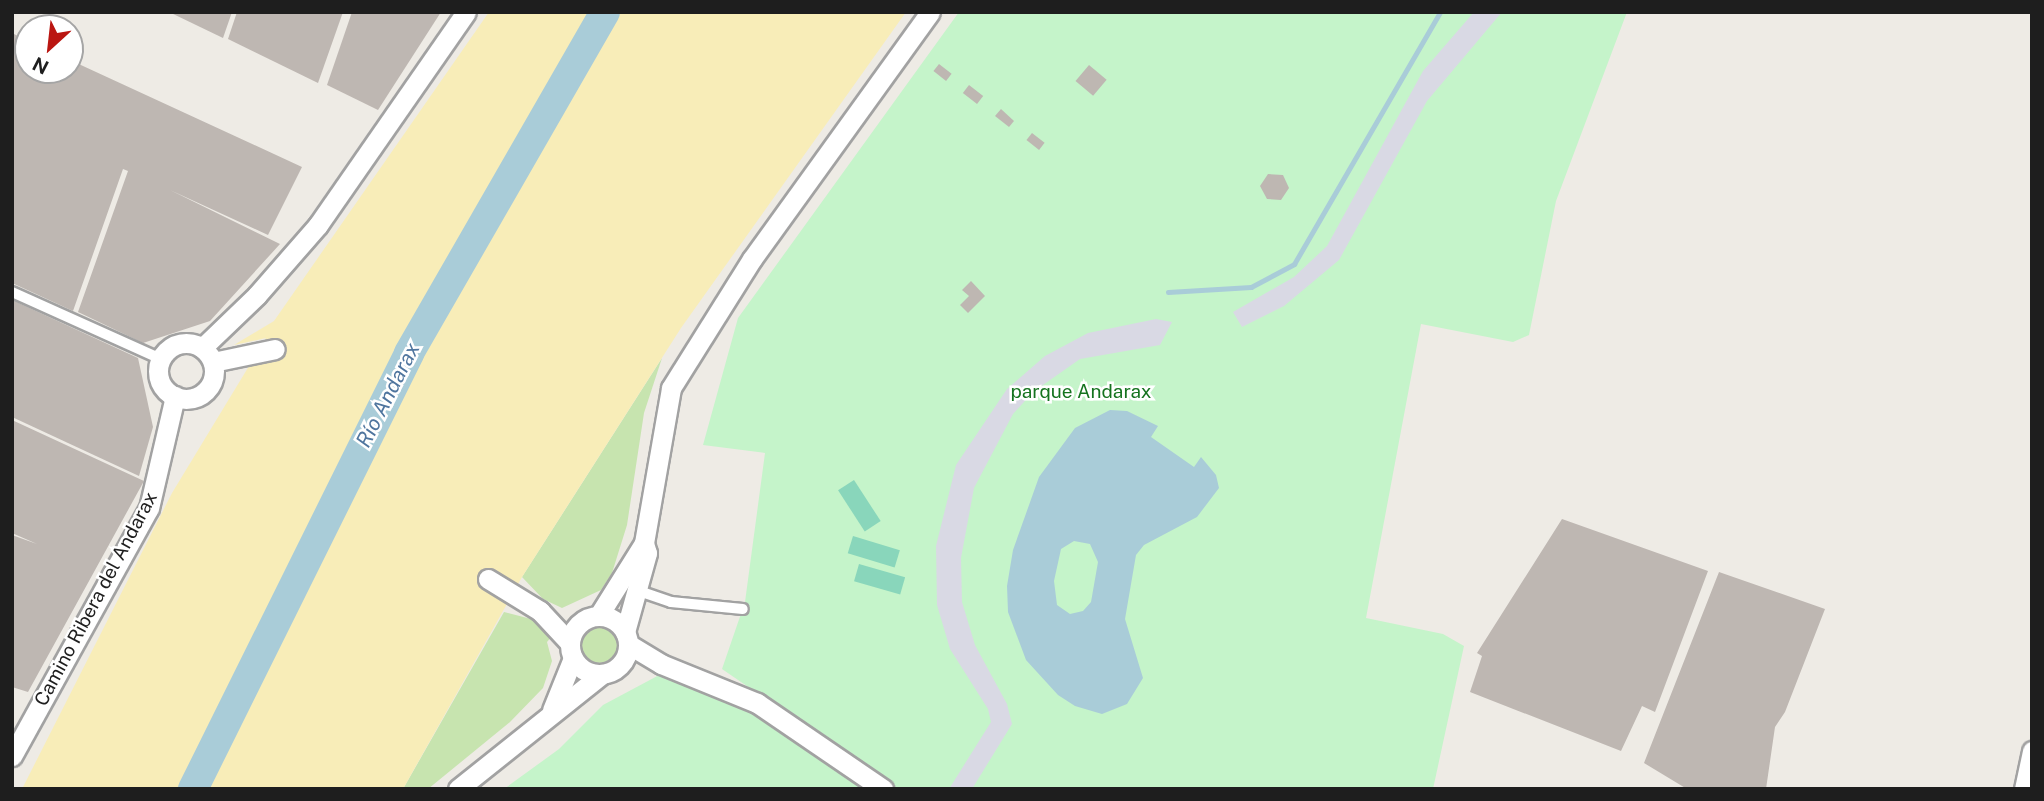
<!DOCTYPE html>
<html>
<head>
<meta charset="utf-8">
<style>
	body { margin:0 }
	#map { position:relative; width:2044px; height:801px; overflow:hidden; background:#eeebe5; font-family:"Public Sans",sans-serif }
	div>[style] { position:absolute }
	.grass>* { inset:0; background:#c7e4af }
	.round { border-radius:50% }
	.sand>* { inset:0; background:#f8edb8 }
	.park>* { inset:0; background:#c5f4ca }
	.pitch>* { inset:0; background:#89d6bb; transform-origin:0 0 }
	.plaza>* { inset:0; background:#d9d9e4 }
	.water>* { inset:0; background:#a9ccd8 }
	.stream>* { height:5px; margin:-2.5px; padding:0 2.5px; transform-origin:2.5px; border-radius:2.5px; background:#a9ccd8 }
	.river>* { height:30px; margin:-15px; padding:0 15px; transform-origin:15px; border-radius:15px; background:#a9ccd8 }
	.building>* { inset:0; background:#beb7b2; transform-origin:0 0 }
	.roads { filter:drop-shadow(2px 0 #a2a2a2) drop-shadow(-2px 0 #a2a2a2) drop-shadow(0 2px #a2a2a2) drop-shadow(0 -2px #a2a2a2) }
	.service>* { height:10px; margin:-5px; padding:0 5px; transform-origin:5px; border-radius:5px; background:#fff }
	.minor>* { height:19px; margin:-9.5px; padding:0 9.5px; transform-origin:9.5px; border-radius:9.5px; background:#fff }
	.minor>.ring { margin:-9.5px; padding:0; box-sizing:content-box; background:none; border:19px solid #fff; border-radius:50% }
	span { translate:-50% -50%; white-space:nowrap; text-align:center; line-height:1.15; -webkit-text-stroke:5px #fff; paint-order:stroke }
	.park-label { font-size:19px; color:#15731f }
	.street-label { font-size:19px; color:#1e1e1e }
	.water-label { font-size:21px; color:#4f759e; font-style:italic }
	.frame { position:absolute; inset:0; border:14px solid #1e1e1e; pointer-events:none }
	.north { position:absolute; left:14px; top:14px; width:70px; height:70px; box-sizing:border-box; background:#fff; border:2px solid #a5a5a5; border-radius:50%; rotate:207deg; font-size:19px; font-weight:700; line-height:28px; text-align:center; color:#1e1e1e }
	.north::after { content:''; display:block; margin:auto; width:24px; height:32px; background:#ba1611; clip-path:polygon(50% 0,100% 100%,50% 72%,0 100%) }
</style>
</head>
<body>
<div id="map">
	<div class="grass">
		<i style="clip-path:polygon(662px 358px,644px 413px,627px 525px,612px 573px,601px 590px,562px 608px,543px 599px,522px 577px)"></i>
		<i style="clip-path:polygon(504px 612px,535px 620px,553px 635px,547px 642px,552px 661px,543px 688px,510px 722px,428px 789px,403px 789px)"></i>
		<i class="round" style="left:580px;top:625px;width:38px;height:38px"></i>
	</div>
	<div class="sand">
		<i style="clip-path:polygon(489px 12px,906px 12px,681px 328px,522px 577px,403px 789px,22px 789px,172px 493px,266px 338px,234px 345px,274px 321px)"></i>
	</div>
	<div class="park">
		<i style="clip-path:polygon(959px 12px,1627px 12px,1556px 201px,1529px 335px,1513px 342px,1421px 324px,1366px 618px,1443px 634px,1464px 646px,1433px 789px,897px 789px,722px 669px,745px 602px,765px 453px,703px 445px,738px 318px)"></i>
		<i style="clip-path:polygon(663px 673px,766px 717px,870px 789px,504px 789px,559px 749px,603px 705px)"></i>
	</div>
	<div class="pitch">
		<i style="left:854px;top:480px;width:49px;height:19px;rotate:57deg"></i>
		<i style="left:853px;top:536px;width:49px;height:18px;rotate:17deg"></i>
		<i style="left:859px;top:564px;width:48px;height:18px;rotate:16deg"></i>
	</div>
	<div class="plaza">
		<i style="clip-path:polygon(1474px 12px,1502px 12px,1427px 101px,1339px 260px,1284px 306px,1242px 327px,1233px 312px,1294px 277px,1327px 246px,1423px 71px)"></i>
		<i style="clip-path:polygon(1156px 319px,1172px 322px,1160px 345px,1080px 359px,1033px 392px,1013px 414px,974px 488px,961px 558px,962px 602px,975px 645px,1007px 704px,1012px 724px,972px 789px,949px 789px,991px 722px,988px 709px,950px 649px,937px 605px,936px 546px,956px 465px,1007px 389px,1045px 356px,1088px 333px)"></i>
	</div>
	<div class="water">
		<i style="clip-path:polygon(evenodd,1110px 410px,1127px 411px,1158px 426px,1151px 437px,1194px 467px,1201px 457px,1216px 475px,1219px 488px,1197px 517px,1144px 545px,1136px 555px,1125px 619px,1143px 678px,1127px 704px,1102px 714px,1075px 706px,1058px 695px,1026px 660px,1008px 612px,1007px 586px,1013px 550px,1039px 477px,1075px 428px,1110px 410px,1074px 541px,1090px 544px,1098px 562px,1091px 602px,1083px 611px,1070px 614px,1057px 605px,1054px 581px,1061px 549px,1074px 541px)"></i>
	</div>
	<div class="stream">
		<i style="left:1168px;top:292px;width:83px;rotate:-3.4deg"></i>
		<i style="left:1251px;top:287px;width:49px;rotate:-28.1deg"></i>
		<i style="left:1294px;top:264px;width:291px;rotate:-59.9deg"></i>
	</div>
	<div class="river">
		<i style="left:193px;top:789px;width:487px;rotate:-63.6deg"></i>
		<i style="left:409px;top:353px;width:393px;rotate:-60.1deg"></i>
	</div>
	<div class="building">
		<i style="clip-path:polygon(169px 12px,232px 12px,223px 38px)"></i>
		<i style="clip-path:polygon(237px 12px,343px 12px,318px 83px,228px 39px)"></i>
		<i style="clip-path:polygon(352px 12px,441px 12px,378px 110px,327px 85px)"></i>
		<i style="clip-path:polygon(12px 33px,28px 41px,28px 70px,70px 70px,70px 60px,302px 167px,268px 235px,170px 190px,280px 244px,210px 321px,143px 343px,78px 312px,128px 171px,123px 169px,73px 311px,12px 283px)"></i>
		<i style="left:939px;top:64px;width:16px;height:9px;rotate:38deg"></i>
		<i style="left:1089px;top:65px;width:23px;height:21px;rotate:40deg"></i>
		<i style="left:969px;top:85px;width:18px;height:10px;rotate:38deg"></i>
		<i style="clip-path:polygon(1001px 109px,1014px 121px,1009px 127px,995px 116px)"></i>
		<i style="left:1032px;top:133px;width:16px;height:9px;rotate:38deg"></i>
		<i style="clip-path:polygon(1268px 174px,1283px 175px,1289px 188px,1281px 200px,1267px 199px,1260px 186px)"></i>
		<i style="clip-path:polygon(971px 281px,985px 296px,968px 313px,960px 305px,969px 296px,962px 290px)"></i>
		<i style="clip-path:polygon(12px 300px,138px 358px,153px 427px,139px 476px,12px 417px)"></i>
		<i style="clip-path:polygon(12px 420px,144px 481px,28px 692px,12px 687px,12px 535px,37px 544px,12px 533px)"></i>
		<i style="clip-path:polygon(1562px 519px,1708px 571px,1655px 712px,1642px 706px,1621px 751px,1470px 692px,1482px 656px,1477px 653px)"></i>
		<i style="clip-path:polygon(1719px 572px,1825px 609px,1785px 712px,1775px 727px,1766px 789px,1687px 789px,1644px 763px)"></i>
	</div>
	<div class="roads">
		<div class="service">
			<i style="left:12px;top:292px;width:163px;rotate:24.2deg"></i>
			<i style="left:639px;top:591px;width:34px;rotate:19deg"></i>
			<i style="left:671px;top:602px;width:72px;rotate:5.6deg"></i>
		</div>
		<div class="minor">
			<i class="ring" style="left:158px;top:343px;width:37px;height:37px"></i>
			<i style="left:202px;top:348px;width:76px;rotate:-43.9deg"></i>
			<i style="left:257px;top:295px;width:93px;rotate:-48.9deg"></i>
			<i style="left:318px;top:225px;width:259px;rotate:-55.2deg"></i>
			<i style="left:213px;top:362px;width:63px;rotate:-11.8deg"></i>
			<i style="left:488px;top:579px;width:61px;rotate:31.6deg"></i>
			<i style="left:540px;top:611px;width:42px;rotate:46.9deg"></i>
			<i style="left:599px;top:615px;width:85px;rotate:-58deg"></i>
			<i class="ring" style="left:570px;top:616px;width:39px;height:39px"></i>
			<i style="left:625px;top:632px;width:82px;rotate:-74.4deg"></i>
			<i style="left:647px;top:553px;width:10px;rotate:-107deg"></i>
			<i style="left:644px;top:543px;width:157px;rotate:-80.1deg"></i>
			<i style="left:671px;top:388px;width:152px;rotate:-57.9deg"></i>
			<i style="left:752px;top:259px;width:304px;rotate:-54.2deg"></i>
			<i style="left:628px;top:644px;width:39px;rotate:31deg"></i>
			<i style="left:661px;top:664px;width:104px;rotate:22.1deg"></i>
			<i style="left:757px;top:703px;width:153px;rotate:34.3deg"></i>
			<i style="left:552px;top:710px;width:56px;rotate:-68deg"></i>
			<i style="left:12px;top:756px;width:283px;rotate:-61.1deg"></i>
			<i style="left:149px;top:508px;width:115px;rotate:-76.9deg"></i>
			<i style="left:458px;top:789px;width:184px;rotate:-38.6deg"></i>
			<i style="left:2024px;top:789px;width:39px;rotate:-78deg"></i>
		</div>
	</div>
	<div class="park-label">
		<span style="left:1081px;top:392px">parque Andarax</span>
	</div>
	<div class="street-label">
		<span style="left:96px;top:599px;rotate:-62deg">Camino Ribera del Andarax</span>
	</div>
	<div class="water-label">
		<span style="left:388px;top:395px;rotate:-63deg">Río Andarax</span>
	</div>
	<div class="frame"></div>
	<div class="north">N</div>
</div>
</body>
</html>
